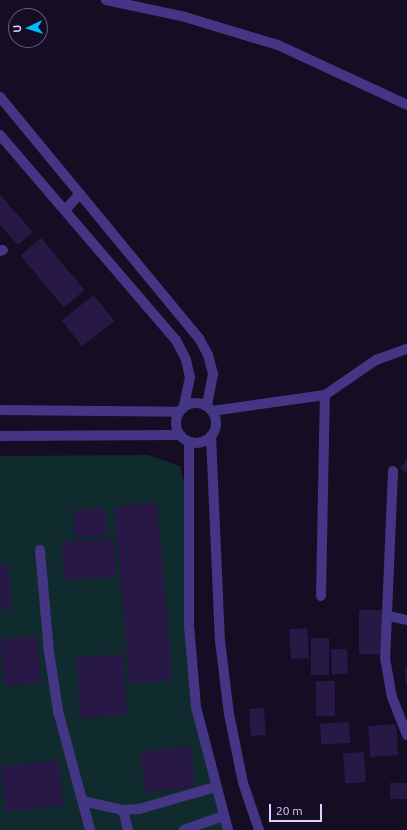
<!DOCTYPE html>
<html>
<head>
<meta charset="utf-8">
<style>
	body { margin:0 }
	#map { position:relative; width:407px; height:830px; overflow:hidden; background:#140d24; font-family:Ubuntu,sans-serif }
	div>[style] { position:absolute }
	.green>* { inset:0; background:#102b2e }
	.building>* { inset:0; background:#281846; transform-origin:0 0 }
	.minor>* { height:10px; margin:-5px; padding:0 5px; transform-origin:5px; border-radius:5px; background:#443685 }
	.tertiary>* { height:10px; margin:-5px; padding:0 5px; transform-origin:5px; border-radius:5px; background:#443685 }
	.tertiary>.ring { margin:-5px; padding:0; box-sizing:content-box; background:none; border:10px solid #443685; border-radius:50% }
	span { translate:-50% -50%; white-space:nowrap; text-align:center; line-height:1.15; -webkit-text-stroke:4px #140d24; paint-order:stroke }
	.north { position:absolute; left:8px; top:8px; width:40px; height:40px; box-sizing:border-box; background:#140d24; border:1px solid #645b7c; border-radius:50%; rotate:266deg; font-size:11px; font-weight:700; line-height:16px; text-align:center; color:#dcd0ff }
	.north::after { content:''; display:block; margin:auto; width:14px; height:18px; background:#00befb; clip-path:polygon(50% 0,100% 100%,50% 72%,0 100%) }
	.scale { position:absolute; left:269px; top:804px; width:53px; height:18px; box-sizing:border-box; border:2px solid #dcd0ff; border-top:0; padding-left:5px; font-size:12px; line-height:14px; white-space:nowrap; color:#dcd0ff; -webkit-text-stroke:3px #140d24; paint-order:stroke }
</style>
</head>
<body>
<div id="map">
	<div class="green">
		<i style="clip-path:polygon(148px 455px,180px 466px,190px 507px,188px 573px,202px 734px,223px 830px,0 830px,0 456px)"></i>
	</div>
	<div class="building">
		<i style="clip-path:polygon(0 195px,33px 232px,18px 245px,0 225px)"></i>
		<i style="left:41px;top:238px;width:68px;height:27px;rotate:50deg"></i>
		<i style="left:94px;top:295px;width:33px;height:41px;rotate:52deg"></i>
		<i style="clip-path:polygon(407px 459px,407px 474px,400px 468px)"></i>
		<i style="left:157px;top:503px;width:178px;height:43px;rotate:85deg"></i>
		<i style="left:105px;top:508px;width:28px;height:32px;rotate:86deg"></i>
		<i style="left:114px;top:539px;width:38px;height:52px;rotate:87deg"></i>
		<i style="clip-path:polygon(8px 564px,12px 609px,0 610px,0 565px)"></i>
		<i style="left:359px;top:610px;width:23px;height:44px"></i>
		<i style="left:307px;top:628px;width:30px;height:18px;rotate:86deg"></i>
		<i style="left:37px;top:636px;width:47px;height:37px;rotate:85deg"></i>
		<i style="left:329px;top:638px;width:37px;height:18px;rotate:90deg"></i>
		<i style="left:347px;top:649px;width:25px;height:16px;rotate:88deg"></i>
		<i style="left:123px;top:654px;width:61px;height:47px;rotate:86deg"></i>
		<i style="clip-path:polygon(405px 666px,407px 666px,407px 685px,406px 685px)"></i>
		<i style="left:316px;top:681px;width:19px;height:35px"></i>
		<i style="left:264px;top:708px;width:27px;height:15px;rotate:86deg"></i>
		<i style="left:349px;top:722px;width:21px;height:29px;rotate:87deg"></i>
		<i style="left:396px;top:724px;width:31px;height:28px;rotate:86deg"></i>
		<i style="left:190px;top:746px;width:41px;height:50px;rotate:83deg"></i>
		<i style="left:364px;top:752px;width:30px;height:21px;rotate:86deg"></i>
		<i style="left:59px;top:760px;width:46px;height:59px;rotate:84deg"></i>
		<i style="left:407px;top:783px;width:16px;height:17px;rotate:90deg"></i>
	</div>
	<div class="minor">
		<i style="left:0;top:251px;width:3px;rotate:-18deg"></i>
		<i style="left:0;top:410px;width:179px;rotate:0.6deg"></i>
		<i style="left:212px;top:411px;width:114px;rotate:-8.1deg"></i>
		<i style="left:325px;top:395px;width:62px;rotate:-34.5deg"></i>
		<i style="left:376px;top:360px;width:33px;rotate:-20deg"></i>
		<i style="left:0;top:436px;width:180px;rotate:-0.3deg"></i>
		<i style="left:393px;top:471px;width:187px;rotate:92.4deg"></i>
		<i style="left:385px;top:658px;width:40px;rotate:80deg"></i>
		<i style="left:392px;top:697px;width:41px;rotate:68.5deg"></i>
		<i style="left:40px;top:550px;width:102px;rotate:85deg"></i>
		<i style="left:49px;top:652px;width:60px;rotate:81.3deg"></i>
		<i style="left:58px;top:711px;width:123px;rotate:74.9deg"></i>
		<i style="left:321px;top:596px;width:201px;rotate:-88.9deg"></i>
		<i style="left:388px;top:616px;width:19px;rotate:12deg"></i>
		<i style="left:83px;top:801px;width:41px;rotate:12.7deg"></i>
		<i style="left:123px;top:810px;width:16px;rotate:-4deg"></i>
		<i style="left:139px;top:809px;width:79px;rotate:-16.1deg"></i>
		<i style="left:123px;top:810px;width:21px;rotate:76deg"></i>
		<i style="left:184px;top:830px;width:41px;rotate:-19.7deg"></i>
	</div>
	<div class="tertiary">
		<i style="left:106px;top:0;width:81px;rotate:12.1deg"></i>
		<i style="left:185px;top:17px;width:97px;rotate:16.8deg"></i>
		<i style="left:278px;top:45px;width:142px;rotate:24.9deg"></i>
		<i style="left:0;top:97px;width:313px;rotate:50.5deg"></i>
		<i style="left:199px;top:338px;width:19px;rotate:62deg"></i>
		<i style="left:208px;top:355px;width:20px;rotate:75deg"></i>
		<i style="left:213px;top:374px;width:33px;rotate:101deg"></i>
		<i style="left:0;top:135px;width:270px;rotate:49.4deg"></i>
		<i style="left:176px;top:340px;width:22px;rotate:63deg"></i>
		<i style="left:186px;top:360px;width:17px;rotate:77deg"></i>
		<i style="left:190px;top:377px;width:30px;rotate:102deg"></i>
		<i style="left:65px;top:210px;width:22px;rotate:-47deg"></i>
		<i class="ring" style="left:176px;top:403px;width:30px;height:30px"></i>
		<i style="left:211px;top:436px;width:205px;rotate:87.5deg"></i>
		<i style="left:220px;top:641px;width:74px;rotate:83deg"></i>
		<i style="left:229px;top:714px;width:70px;rotate:78.5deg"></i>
		<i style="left:243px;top:783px;width:50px;rotate:71.2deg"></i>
		<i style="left:189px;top:442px;width:183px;rotate:90deg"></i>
		<i style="left:189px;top:625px;width:82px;rotate:85.1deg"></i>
		<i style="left:196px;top:707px;width:127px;rotate:75.4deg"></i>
	</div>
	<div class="north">U</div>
	<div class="scale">20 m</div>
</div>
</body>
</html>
